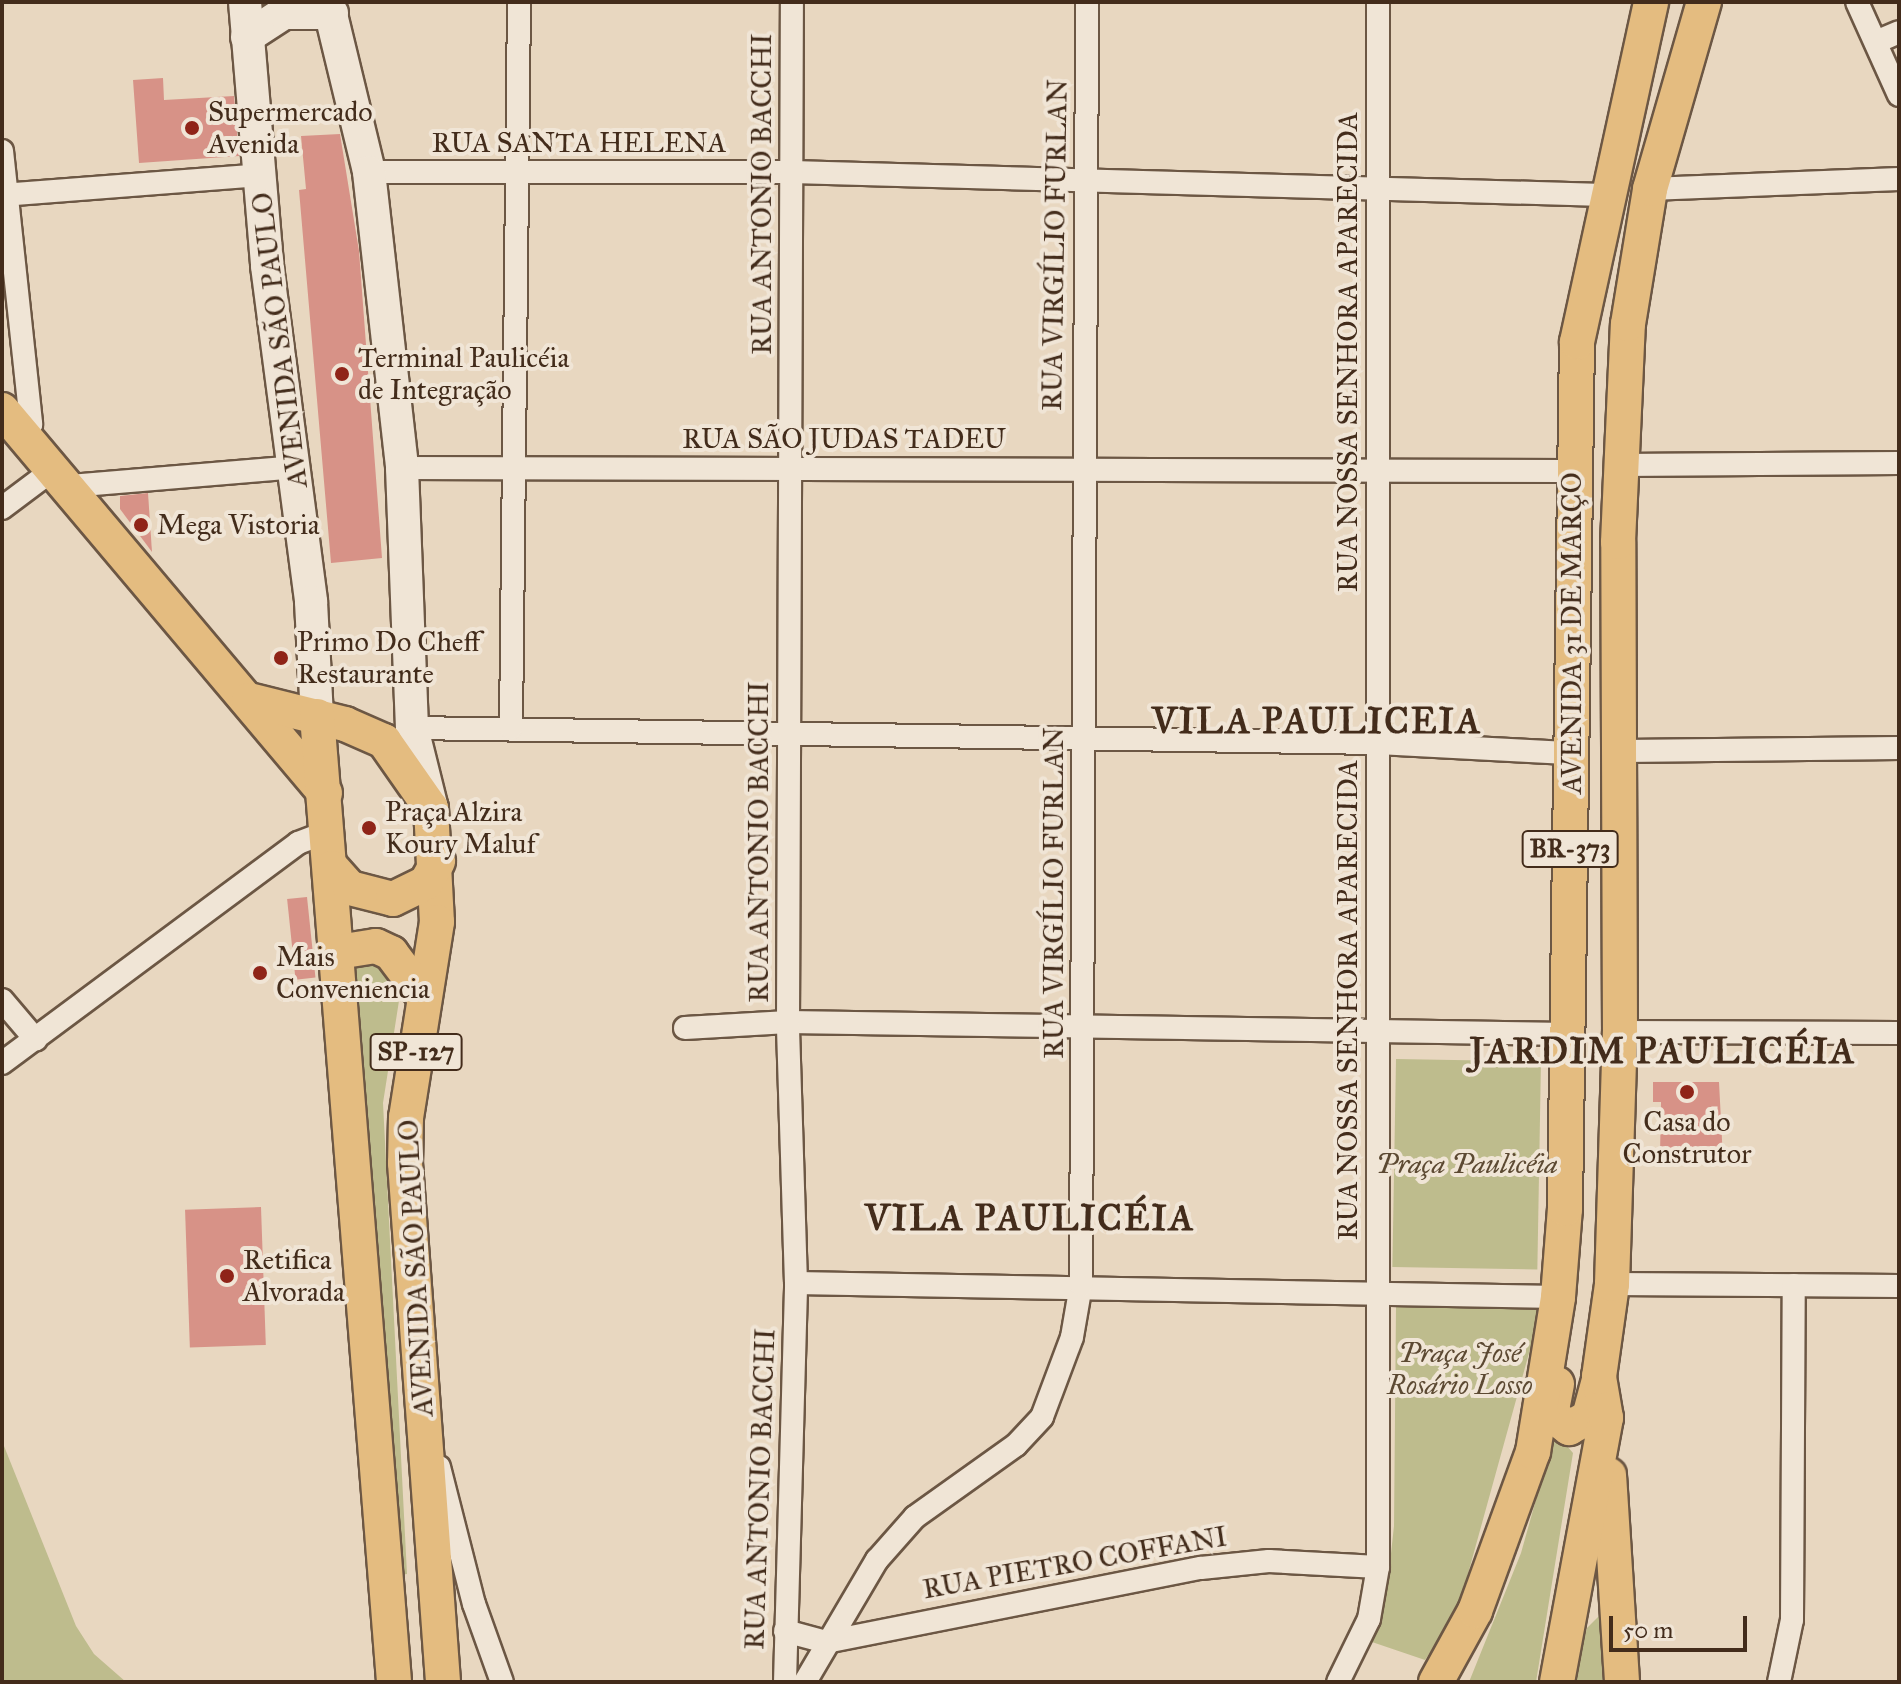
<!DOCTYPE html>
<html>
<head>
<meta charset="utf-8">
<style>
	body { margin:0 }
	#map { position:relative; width:1901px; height:1684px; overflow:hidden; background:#e8d7c0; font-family:"IM FELL Great Primer",serif }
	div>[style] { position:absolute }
	.green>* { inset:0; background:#bebc8d; transform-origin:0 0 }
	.building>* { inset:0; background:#d79287; transform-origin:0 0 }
	.roads { filter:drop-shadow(2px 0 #6c5744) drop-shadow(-2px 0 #6c5744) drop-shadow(0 2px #6c5744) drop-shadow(0 -2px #6c5744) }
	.minor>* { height:22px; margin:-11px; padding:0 11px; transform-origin:11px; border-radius:11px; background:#f0e5d6 }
	.secondary>* { height:32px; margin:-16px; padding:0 16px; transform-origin:16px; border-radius:16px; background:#f0e5d6 }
	.primary>* { height:34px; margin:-17px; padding:0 17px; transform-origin:17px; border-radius:17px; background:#e4bc80 }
	.dots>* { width:22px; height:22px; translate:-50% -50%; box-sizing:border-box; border:4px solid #f0e5d6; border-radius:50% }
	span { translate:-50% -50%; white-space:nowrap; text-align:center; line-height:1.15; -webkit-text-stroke:8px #f0e5d6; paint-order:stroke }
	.shield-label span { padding:2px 6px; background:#f0e5d6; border:2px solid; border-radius:6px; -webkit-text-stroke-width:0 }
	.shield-label { font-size:26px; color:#432c1b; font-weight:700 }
	.poi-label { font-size:28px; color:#432c1b }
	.left { translate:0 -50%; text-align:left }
	.street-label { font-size:28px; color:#432c1b }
	.park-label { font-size:28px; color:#5c4932; font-style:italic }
	.district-label { font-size:36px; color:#432c1b; font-weight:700; letter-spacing:2px }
	.frame { position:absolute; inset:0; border:4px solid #432c1b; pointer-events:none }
	.scale { position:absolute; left:1609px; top:1616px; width:138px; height:36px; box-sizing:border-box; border:4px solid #432c1b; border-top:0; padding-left:10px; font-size:24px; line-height:28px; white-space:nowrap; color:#432c1b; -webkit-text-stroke:6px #f0e5d6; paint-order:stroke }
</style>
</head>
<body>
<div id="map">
	<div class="green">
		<i style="clip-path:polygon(369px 963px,390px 966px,401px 988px,383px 1103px,407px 1574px,399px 1575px,353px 968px)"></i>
		<i style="left:1396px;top:1059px;width:145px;height:208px;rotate:1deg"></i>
		<i style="clip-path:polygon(1396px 1306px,1542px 1306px,1458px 1610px,1425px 1660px,1372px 1642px,1387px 1590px,1394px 1526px)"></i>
		<i style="clip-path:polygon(1555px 1432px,1573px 1453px,1536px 1682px,1469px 1682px,1521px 1553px)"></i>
		<i style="clip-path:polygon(2px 1441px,76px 1626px,94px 1654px,126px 1682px,2px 1682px)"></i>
		<i style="clip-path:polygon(1599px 1616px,1606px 1631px,1604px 1682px,1572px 1682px,1587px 1628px)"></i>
	</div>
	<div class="building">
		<i style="clip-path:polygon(163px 78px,164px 100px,234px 96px,239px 156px,139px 163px,133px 80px)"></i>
		<i style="clip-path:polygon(340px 134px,359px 251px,382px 558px,331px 563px,299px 190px,306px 189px,301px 136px)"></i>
		<i style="clip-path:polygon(148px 493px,152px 552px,120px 509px,120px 496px)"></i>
		<i style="left:307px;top:897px;width:81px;height:20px;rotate:84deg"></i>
		<i style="clip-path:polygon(1653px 1082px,1719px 1082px,1723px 1159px,1660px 1154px,1661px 1102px,1653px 1102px)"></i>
		<i style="left:261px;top:1207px;width:138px;height:76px;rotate:88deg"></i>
	</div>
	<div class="roads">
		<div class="minor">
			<i style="left:1857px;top:2px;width:102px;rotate:65.7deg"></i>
			<i style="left:1876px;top:42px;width:25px;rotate:-23deg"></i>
			<i style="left:2px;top:151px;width:275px;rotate:83.9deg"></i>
			<i style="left:31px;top:424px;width:12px;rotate:132deg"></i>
			<i style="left:369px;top:172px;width:423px"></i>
			<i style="left:792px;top:172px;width:812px;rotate:1.62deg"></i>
			<i style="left:1650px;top:189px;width:249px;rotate:-2.3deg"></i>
			<i style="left:2px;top:195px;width:259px;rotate:-4.4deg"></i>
			<i style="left:1620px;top:465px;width:279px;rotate:-0.4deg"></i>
			<i style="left:402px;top:468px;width:1171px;rotate:0.15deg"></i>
			<i style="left:70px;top:486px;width:225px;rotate:-4.8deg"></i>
			<i style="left:2px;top:508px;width:65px;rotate:-36.9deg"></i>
			<i style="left:412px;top:728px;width:966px;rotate:0.89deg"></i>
			<i style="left:1378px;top:743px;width:194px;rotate:3deg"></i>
			<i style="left:511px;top:728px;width:726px;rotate:-89.37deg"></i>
			<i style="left:1623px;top:751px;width:276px;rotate:-0.6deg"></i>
			<i style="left:2px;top:1000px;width:52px;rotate:49.6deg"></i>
			<i style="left:685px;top:1028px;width:103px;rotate:-3.3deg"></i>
			<i style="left:788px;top:1022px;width:780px;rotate:0.88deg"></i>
			<i style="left:1620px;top:1032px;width:279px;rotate:0.2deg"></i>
			<i style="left:2px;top:1063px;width:369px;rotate:-36.6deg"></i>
			<i style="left:298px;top:843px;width:33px;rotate:-21deg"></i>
			<i style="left:796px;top:1283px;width:762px;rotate:1.05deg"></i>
			<i style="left:1612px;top:1284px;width:287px;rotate:0.4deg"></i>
			<i style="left:439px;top:1467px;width:141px;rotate:75.7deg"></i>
			<i style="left:474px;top:1604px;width:83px;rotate:70.3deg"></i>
			<i style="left:785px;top:1631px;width:42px;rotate:15deg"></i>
			<i style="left:826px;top:1642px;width:382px;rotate:-11.2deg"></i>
			<i style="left:1201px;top:1568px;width:68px;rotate:-5.9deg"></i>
			<i style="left:1269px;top:1561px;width:109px;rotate:3.2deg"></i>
			<i style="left:785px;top:1682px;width:399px;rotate:-88.4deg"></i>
			<i style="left:796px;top:1283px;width:261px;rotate:-91.8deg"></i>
			<i style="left:788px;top:1022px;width:1020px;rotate:-89.78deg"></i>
			<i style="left:805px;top:1682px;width:142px;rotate:-59.5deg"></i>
			<i style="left:877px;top:1560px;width:57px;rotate:-48.5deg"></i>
			<i style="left:915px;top:1517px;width:124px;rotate:-35.5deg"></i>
			<i style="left:1016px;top:1445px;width:38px;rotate:-47deg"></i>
			<i style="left:1042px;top:1417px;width:85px;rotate:-69.4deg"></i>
			<i style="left:1072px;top:1337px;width:53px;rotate:-80.2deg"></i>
			<i style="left:1081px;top:1285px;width:1283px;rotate:-89.73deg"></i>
			<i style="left:1338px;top:1682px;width:70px;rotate:-63.8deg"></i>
			<i style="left:1369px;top:1619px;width:53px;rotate:-80.2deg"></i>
			<i style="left:1378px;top:1567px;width:1565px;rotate:-90deg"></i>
			<i style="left:1779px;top:1682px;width:63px;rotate:-78.2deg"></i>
			<i style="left:1792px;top:1620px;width:335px;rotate:-89.7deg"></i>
		</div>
		<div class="secondary">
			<i style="left:245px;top:2px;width:265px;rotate:85.2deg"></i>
			<i style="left:267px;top:266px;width:339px;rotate:82.5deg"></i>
			<i style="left:311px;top:602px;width:114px;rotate:87deg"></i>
			<i style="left:328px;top:2px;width:175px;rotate:76.4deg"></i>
			<i style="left:369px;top:172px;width:298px;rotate:83.6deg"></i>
			<i style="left:402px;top:468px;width:260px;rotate:87.8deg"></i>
			<i style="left:412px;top:728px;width:79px;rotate:76.1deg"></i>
			<i style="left:247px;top:37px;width:44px;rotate:-33deg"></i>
			<i style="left:284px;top:13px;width:48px"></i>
		</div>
		<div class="primary">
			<i style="left:2px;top:410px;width:501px;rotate:49.86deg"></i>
			<i style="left:249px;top:700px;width:99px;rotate:14deg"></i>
			<i style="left:345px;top:724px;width:43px;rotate:23.6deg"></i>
			<i style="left:384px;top:741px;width:82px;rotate:55deg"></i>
			<i style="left:431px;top:808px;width:114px;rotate:87deg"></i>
			<i style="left:437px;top:922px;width:197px;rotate:99deg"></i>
			<i style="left:406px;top:1117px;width:46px;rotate:91.2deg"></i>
			<i style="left:405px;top:1163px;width:520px;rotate:85.81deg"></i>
			<i style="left:317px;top:716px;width:969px;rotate:85.44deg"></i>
			<i style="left:332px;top:868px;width:27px;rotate:48deg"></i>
			<i style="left:350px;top:888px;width:44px;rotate:14.3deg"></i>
			<i style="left:393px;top:899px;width:37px;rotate:-26deg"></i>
			<i style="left:426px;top:883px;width:25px;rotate:-61deg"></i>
			<i style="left:338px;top:952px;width:38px;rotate:-9deg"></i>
			<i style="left:376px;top:946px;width:17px;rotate:25deg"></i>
			<i style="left:391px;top:953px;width:55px;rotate:53.1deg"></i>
			<i style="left:1557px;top:1384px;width:31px;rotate:101deg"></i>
			<i style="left:1551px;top:1414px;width:23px;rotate:38deg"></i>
			<i style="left:1569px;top:1428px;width:23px;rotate:-29deg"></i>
			<i style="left:1589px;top:1417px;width:35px;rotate:-75deg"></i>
			<i style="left:1609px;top:1475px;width:207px;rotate:86.4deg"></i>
			<i style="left:1436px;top:1682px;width:81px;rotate:-61.2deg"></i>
			<i style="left:1475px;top:1611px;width:169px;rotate:-70deg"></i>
			<i style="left:1533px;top:1452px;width:157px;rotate:-80.8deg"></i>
			<i style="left:1558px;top:1297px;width:88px;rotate:-85.5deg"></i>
			<i style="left:1565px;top:1209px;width:867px;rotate:-89.21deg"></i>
			<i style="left:1577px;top:342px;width:348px;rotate:-77.7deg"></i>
			<i style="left:1557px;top:1682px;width:269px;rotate:-79.5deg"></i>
			<i style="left:1606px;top:1418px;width:42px;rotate:-99.7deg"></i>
			<i style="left:1599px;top:1377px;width:94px;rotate:-82deg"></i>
			<i style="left:1612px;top:1284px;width:252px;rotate:-88.2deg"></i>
			<i style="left:1620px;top:1032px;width:490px;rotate:-90.2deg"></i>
			<i style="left:1618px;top:542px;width:218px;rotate:-87.4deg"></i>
			<i style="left:1628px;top:324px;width:137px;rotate:-80.7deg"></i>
			<i style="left:1650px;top:189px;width:195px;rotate:-73.9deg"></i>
		</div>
	</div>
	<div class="dots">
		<i style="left:192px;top:128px;background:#8f2418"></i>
		<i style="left:342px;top:374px;background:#8f2418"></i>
		<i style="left:141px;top:525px;background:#8f2418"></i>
		<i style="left:281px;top:658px;background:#8f2418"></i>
		<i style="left:369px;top:828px;background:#8f2418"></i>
		<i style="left:260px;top:973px;background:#8f2418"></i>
		<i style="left:1687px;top:1092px;background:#8f2418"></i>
		<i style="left:227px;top:1276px;background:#8f2418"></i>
	</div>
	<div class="shield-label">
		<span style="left:1570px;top:849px">BR-373</span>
		<span style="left:416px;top:1052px">SP-127</span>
	</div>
	<div class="poi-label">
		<span class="left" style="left:208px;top:128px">Supermercado<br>Avenida</span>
		<span class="left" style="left:358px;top:374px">Terminal Paulicéia<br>de Integração</span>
		<span class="left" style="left:157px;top:525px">Mega Vistoria</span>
		<span class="left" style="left:297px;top:658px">Primo Do Cheff<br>Restaurante</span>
		<span class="left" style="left:385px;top:828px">Praça Alzira<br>Koury Maluf</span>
		<span class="left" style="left:276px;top:973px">Mais<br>Conveniencia</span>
		<span style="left:1687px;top:1138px">Casa do<br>Construtor</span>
		<span class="left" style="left:243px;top:1276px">Retifica<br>Alvorada</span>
	</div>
	<div class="street-label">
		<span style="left:579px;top:143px">RUA SANTA HELENA</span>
		<span style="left:762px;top:194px;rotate:-90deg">RUA ANTONIO BACCHI</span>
		<span style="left:1055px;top:245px;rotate:-89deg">RUA VIRGÍLIO FURLAN</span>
		<span style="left:280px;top:340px;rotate:-97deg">AVENIDA SÃO PAULO</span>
		<span style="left:1348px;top:352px;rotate:-90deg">RUA NOSSA SENHORA APARECIDA</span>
		<span style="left:844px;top:439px">RUA SÃO JUDAS TADEU</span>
		<span style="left:1572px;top:633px;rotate:-90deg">AVENIDA 31 DE MARÇO</span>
		<span style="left:759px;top:842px;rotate:-90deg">RUA ANTONIO BACCHI</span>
		<span style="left:1054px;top:893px;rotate:-90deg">RUA VIRGÍLIO FURLAN</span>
		<span style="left:1348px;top:1000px;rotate:-90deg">RUA NOSSA SENHORA APARECIDA</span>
		<span style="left:416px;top:1268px;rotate:-93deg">AVENIDA SÃO PAULO</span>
		<span style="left:760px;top:1489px;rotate:-88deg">RUA ANTONIO BACCHI</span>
		<span style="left:1075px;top:1563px;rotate:-10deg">RUA PIETRO COFFANI</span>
	</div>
	<div class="park-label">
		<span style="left:1467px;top:1164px">Praça Paulicéia</span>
		<span style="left:1460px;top:1369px">Praça José<br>Rosário Losso</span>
	</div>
	<div class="district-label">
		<span style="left:1317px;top:722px">VILA PAULICEIA</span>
		<span style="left:1663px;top:1052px">JARDIM PAULICÉIA</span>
		<span style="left:1030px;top:1219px">VILA PAULICÉIA</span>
	</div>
	<div class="frame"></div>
	<div class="scale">50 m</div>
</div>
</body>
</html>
